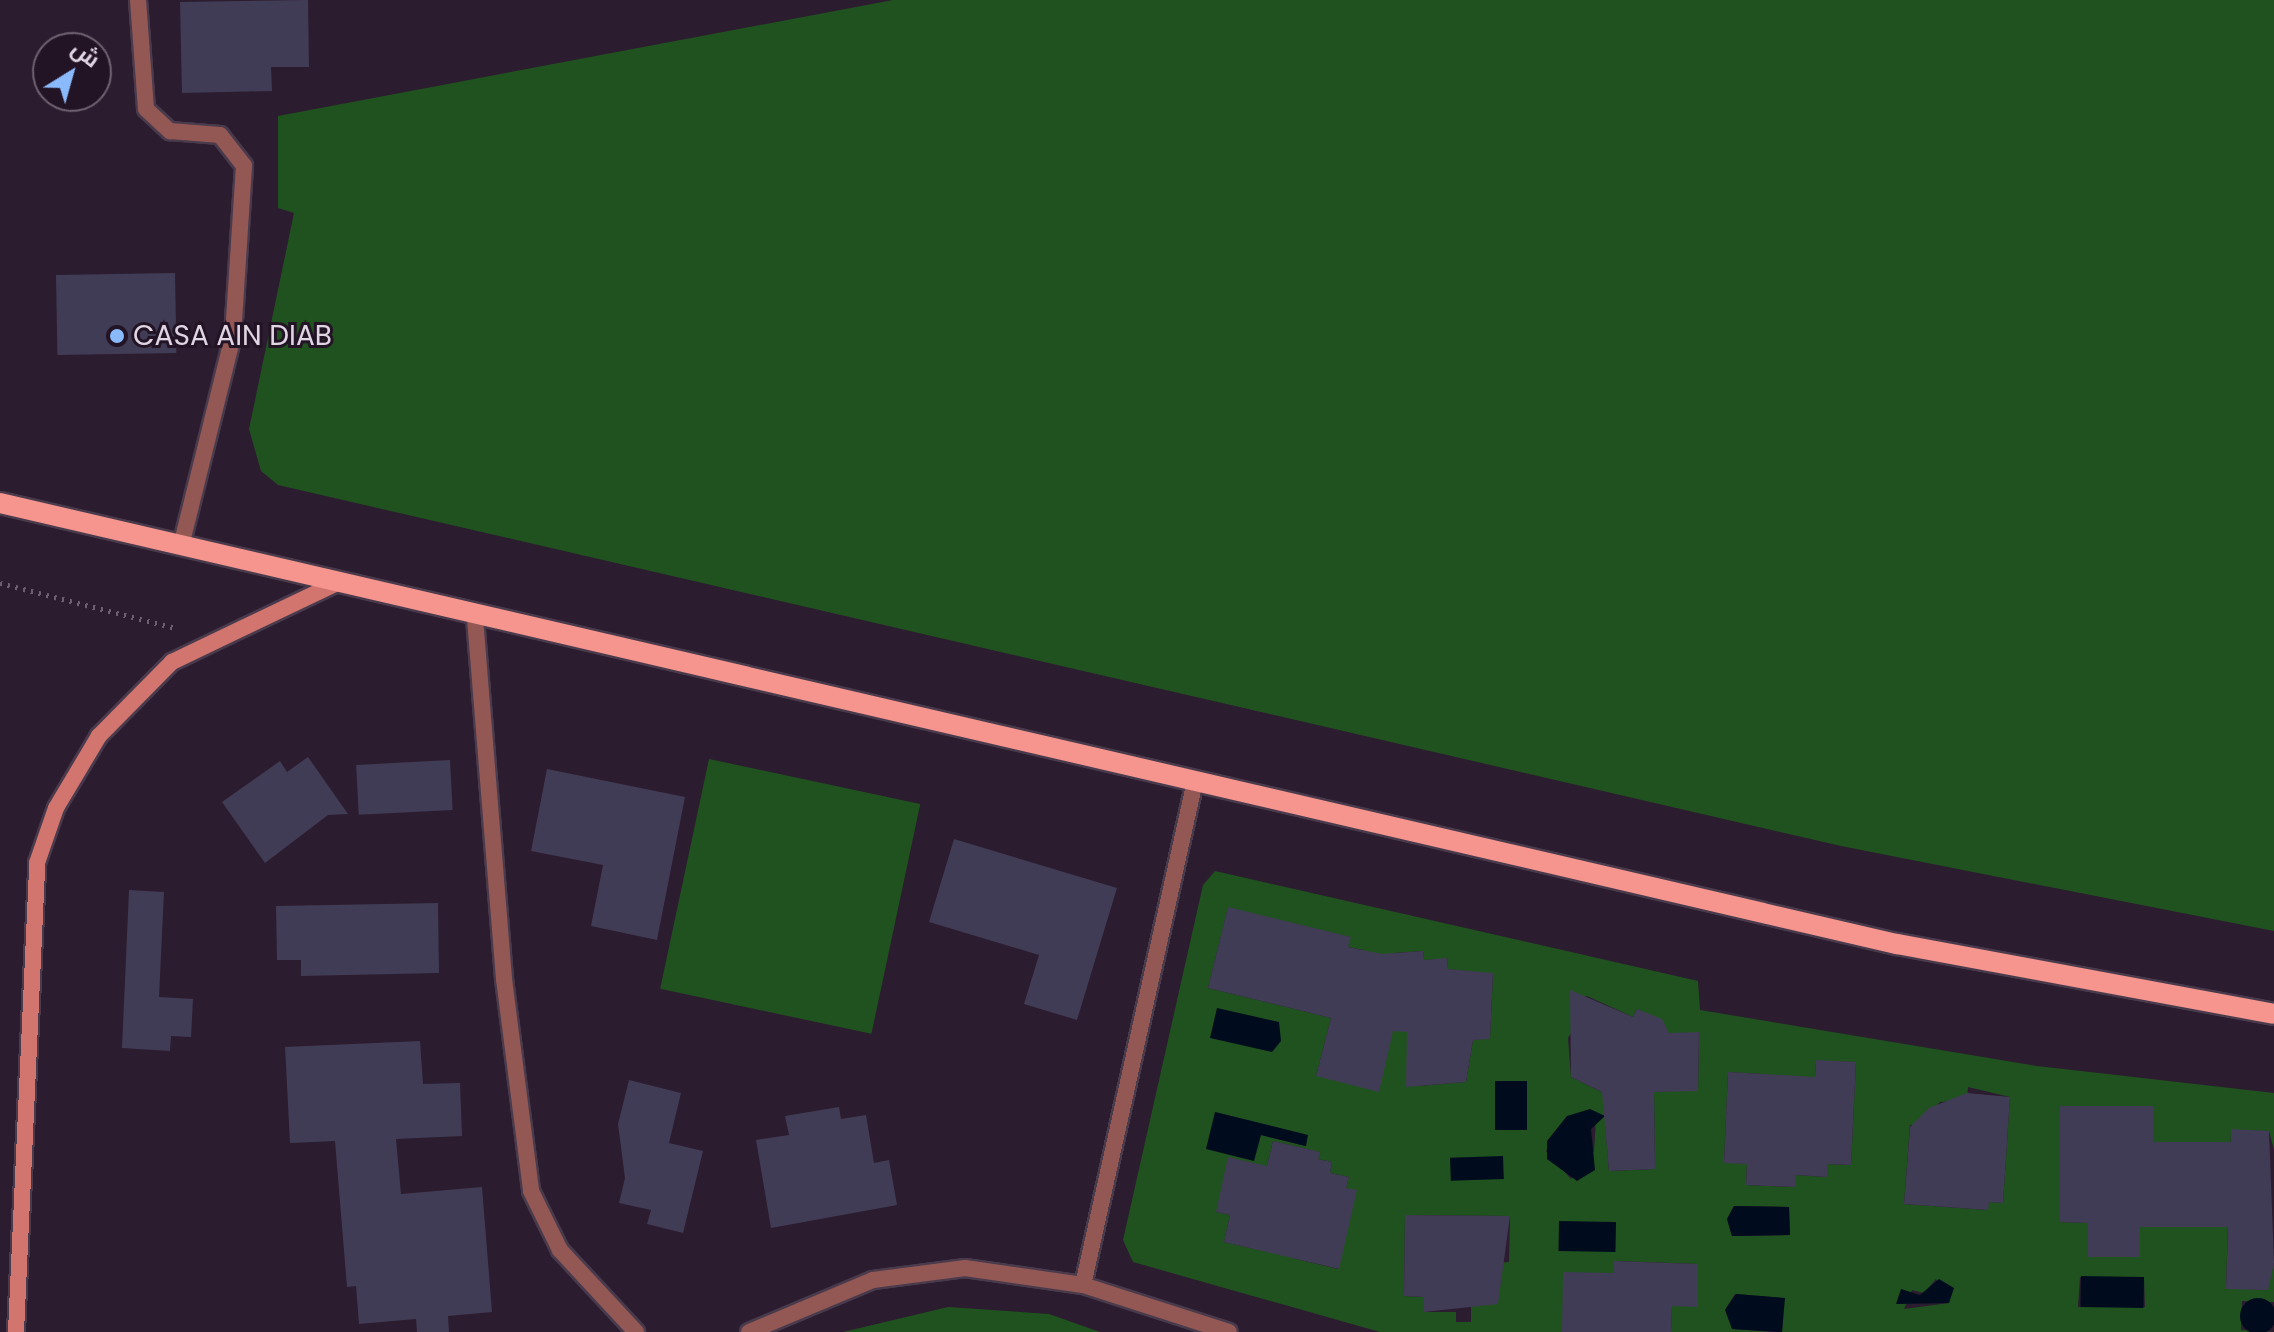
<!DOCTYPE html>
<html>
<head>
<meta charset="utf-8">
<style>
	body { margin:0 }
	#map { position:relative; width:2274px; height:1332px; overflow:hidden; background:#2c1c2f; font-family:Poppins,Cairo,sans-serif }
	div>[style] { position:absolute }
	.green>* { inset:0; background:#20521f; transform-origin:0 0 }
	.water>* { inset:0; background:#000c1e; transform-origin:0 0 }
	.round { border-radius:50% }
	.building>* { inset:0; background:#413c55; transform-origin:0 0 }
	.path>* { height:5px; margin-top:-2.5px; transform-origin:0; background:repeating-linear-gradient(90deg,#6e6071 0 2px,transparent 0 8px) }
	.roads { filter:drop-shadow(2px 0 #493a4c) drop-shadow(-2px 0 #493a4c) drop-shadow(0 2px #493a4c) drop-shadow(0 -2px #493a4c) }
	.minor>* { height:16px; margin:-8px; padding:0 8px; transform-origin:8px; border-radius:8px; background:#935854 }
	.secondary>* { height:16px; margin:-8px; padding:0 8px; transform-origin:8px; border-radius:8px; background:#d3756f }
	.primary>* { height:20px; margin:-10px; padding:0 10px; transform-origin:10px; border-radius:10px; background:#f6948e }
	.dots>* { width:22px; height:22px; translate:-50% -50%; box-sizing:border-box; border:4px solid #221325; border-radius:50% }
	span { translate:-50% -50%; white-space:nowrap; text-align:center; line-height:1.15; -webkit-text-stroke:6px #221325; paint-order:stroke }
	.poi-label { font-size:28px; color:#e0d5e2 }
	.left { translate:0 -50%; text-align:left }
	.north { position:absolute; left:32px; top:32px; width:80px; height:80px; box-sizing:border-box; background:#221325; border:2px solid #6e6171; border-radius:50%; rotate:37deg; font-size:22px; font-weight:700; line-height:32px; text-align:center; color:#e0d5e2 }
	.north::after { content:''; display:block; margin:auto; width:28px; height:36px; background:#8bbafc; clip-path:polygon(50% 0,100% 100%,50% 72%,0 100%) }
</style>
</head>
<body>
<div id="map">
	<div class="green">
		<i style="clip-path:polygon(893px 0,2274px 0,2274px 931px,1841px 846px,278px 485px,261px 471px,249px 429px,294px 213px,278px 208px,278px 116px)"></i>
		<i style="left:709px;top:759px;width:216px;height:235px;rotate:12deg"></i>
		<i style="clip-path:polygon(evenodd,1215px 871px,1698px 981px,1700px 1010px,2037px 1066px,2274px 1093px,2274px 1150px,2269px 1131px,2231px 1130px,2226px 1288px,2267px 1290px,2274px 1263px,2274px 1302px,2242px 1301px,2241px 1330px,2274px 1332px,1782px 1332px,1784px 1298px,1735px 1294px,1726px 1308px,1733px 1329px,1773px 1332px,1671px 1332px,1672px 1306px,1698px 1306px,1698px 1264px,1615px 1261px,1614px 1273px,1562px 1332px,1380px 1332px,1133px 1262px,1123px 1240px,1203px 885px,1215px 871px,1228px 908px,1350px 937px,1348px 947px,1364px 950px,1316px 1076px,1331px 1018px,1208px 988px,1228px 908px,1215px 871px,1423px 951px,1424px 960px,1447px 959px,1448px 969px,1493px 974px,1490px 1038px,1473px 1040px,1466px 1082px,1418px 1086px,1413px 1024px,1394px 953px,1423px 951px,1215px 871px,1587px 996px,1633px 1017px,1637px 1009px,1669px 1033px,1699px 1033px,1698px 1090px,1654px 1092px,1655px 1169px,1609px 1171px,1605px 1123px,1616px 1099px,1571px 1077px,1568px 1038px,1578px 1021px,1578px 999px,1587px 996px,1215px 871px,1816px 1061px,1856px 1062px,1851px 1165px,1827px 1164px,1826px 1177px,1796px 1175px,1794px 1187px,1746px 1185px,1747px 1164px,1724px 1162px,1728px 1072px,1762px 1074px,1761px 1095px,1814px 1098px,1816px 1061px,1215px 871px,1968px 1087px,2010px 1097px,2003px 1203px,1989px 1202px,1987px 1210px,1904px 1204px,1910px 1125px,1918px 1125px,1940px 1102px,1967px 1100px,1968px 1087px,1215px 871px,2060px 1106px,2153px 1106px,2153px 1142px,2181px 1142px,2140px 1227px,2140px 1257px,2089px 1257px,2088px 1223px,2060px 1222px,2060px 1106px,1215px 871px,1215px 1112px,1307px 1135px,1305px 1146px,1261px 1135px,1215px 1112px,1215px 871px,1567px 1116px,1596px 1119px,1594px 1151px,1571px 1179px,1546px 1151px,1567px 1116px,1215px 871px,1273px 1141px,1319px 1152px,1318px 1159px,1332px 1162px,1330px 1173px,1349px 1177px,1346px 1188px,1356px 1191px,1338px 1269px,1292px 1258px,1271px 1241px,1268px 1252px,1224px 1242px,1230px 1215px,1216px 1212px,1267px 1166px,1273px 1141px,1215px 871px,1734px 1206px,1789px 1207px,1790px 1235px,1732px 1236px,1727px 1219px,1734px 1206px,1215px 871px,1405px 1215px,1510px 1216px,1509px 1262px,1498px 1263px,1498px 1304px,1471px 1304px,1471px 1322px,1456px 1322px,1456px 1312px,1424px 1312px,1424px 1297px,1404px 1296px,1405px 1215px,1215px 871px,2080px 1277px,2144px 1277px,2145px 1307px,2078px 1307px,2080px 1277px,1215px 871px,1936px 1279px,1949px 1303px,1904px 1309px,1912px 1290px,1924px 1293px,1936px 1279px)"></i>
		<i style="clip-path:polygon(948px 1307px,1049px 1314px,1100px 1332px,843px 1332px)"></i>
	</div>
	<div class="water">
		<i style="clip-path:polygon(1217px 1008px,1279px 1022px,1281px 1041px,1272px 1052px,1210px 1038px)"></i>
		<i style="left:1495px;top:1081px;width:32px;height:49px"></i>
		<i style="clip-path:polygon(1590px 1109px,1605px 1116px,1591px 1129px,1595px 1170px,1577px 1181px,1547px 1159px,1547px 1141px,1567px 1116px)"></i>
		<i style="clip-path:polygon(1215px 1112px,1308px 1135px,1306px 1146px,1261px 1135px,1254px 1161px,1206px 1149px)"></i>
		<i style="left:1503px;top:1156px;width:23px;height:53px;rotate:88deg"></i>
		<i style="clip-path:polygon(1734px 1206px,1789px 1207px,1790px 1235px,1732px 1236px,1727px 1219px)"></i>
		<i style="left:1559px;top:1221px;width:57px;height:30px;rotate:1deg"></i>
		<i style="left:2081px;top:1276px;width:63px;height:31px;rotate:1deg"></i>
		<i style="clip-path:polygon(1939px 1279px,1954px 1288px,1949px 1303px,1896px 1304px,1901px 1289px,1920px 1295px)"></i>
		<i style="clip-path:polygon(1736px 1294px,1785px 1298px,1782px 1332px,1732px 1329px,1725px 1310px)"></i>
		<i class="round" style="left:2240px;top:1298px;width:36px;height:36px"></i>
	</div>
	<div class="building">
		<i style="clip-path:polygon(308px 0,309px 67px,271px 67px,272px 91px,182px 93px,180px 2px)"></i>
		<i style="left:175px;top:273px;width:80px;height:119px;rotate:89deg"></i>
		<i style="clip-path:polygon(308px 757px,348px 814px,328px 815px,265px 863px,222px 802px,280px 761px,287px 772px)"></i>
		<i style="left:450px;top:760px;width:50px;height:94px;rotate:87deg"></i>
		<i style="clip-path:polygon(547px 769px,685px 797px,657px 940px,591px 926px,603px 865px,531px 851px)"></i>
		<i style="clip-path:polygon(954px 839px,1117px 888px,1077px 1020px,1024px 1004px,1039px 955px,929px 922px)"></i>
		<i style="clip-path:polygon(129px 890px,164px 892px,159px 997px,193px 999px,191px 1037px,171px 1036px,170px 1051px,122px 1048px)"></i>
		<i style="clip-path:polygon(438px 903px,439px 973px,301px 976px,301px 960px,277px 960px,276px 906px)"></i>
		<i style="clip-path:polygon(1228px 907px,1351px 937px,1348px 947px,1382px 954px,1423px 951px,1424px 960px,1447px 958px,1448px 969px,1493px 973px,1490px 1039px,1473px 1040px,1466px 1082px,1406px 1087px,1407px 1032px,1393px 1031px,1379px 1092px,1316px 1076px,1331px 1018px,1208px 988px)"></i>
		<i style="clip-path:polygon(1570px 990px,1633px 1017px,1637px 1009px,1662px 1019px,1669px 1033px,1699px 1032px,1698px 1091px,1654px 1092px,1655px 1169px,1609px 1171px,1602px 1092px,1571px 1077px)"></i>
		<i style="clip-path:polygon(420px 1041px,423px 1084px,460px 1083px,462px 1136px,396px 1139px,401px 1194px,482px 1187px,492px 1312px,448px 1316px,449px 1332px,417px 1332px,416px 1319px,359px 1324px,356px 1286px,347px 1287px,335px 1141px,290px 1143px,285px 1047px)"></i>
		<i style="clip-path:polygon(1816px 1060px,1856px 1062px,1851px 1165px,1827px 1164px,1827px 1177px,1796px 1175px,1795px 1187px,1746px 1185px,1747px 1164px,1724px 1163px,1728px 1072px,1815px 1077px)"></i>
		<i style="clip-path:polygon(629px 1080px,681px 1093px,669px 1143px,703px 1151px,683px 1233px,647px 1224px,651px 1210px,619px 1203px,625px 1178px,618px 1124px)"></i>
		<i style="clip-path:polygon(1967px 1093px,2010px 1097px,2003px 1203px,1989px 1202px,1988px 1210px,1904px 1204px,1910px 1127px,1929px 1108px)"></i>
		<i style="clip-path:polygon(2060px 1106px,2153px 1106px,2153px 1142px,2231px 1142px,2231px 1129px,2269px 1131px,2274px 1263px,2268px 1290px,2226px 1289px,2228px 1227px,2140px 1227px,2140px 1257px,2088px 1257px,2088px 1223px,2060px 1222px)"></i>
		<i style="clip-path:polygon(839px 1107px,841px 1119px,866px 1115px,874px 1163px,889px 1160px,897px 1205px,771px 1228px,756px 1140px,789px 1135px,785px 1116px)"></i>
		<i style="clip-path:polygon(1273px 1141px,1320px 1152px,1318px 1159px,1332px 1162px,1330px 1173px,1349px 1177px,1346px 1188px,1357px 1190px,1339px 1269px,1224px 1242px,1230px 1215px,1216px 1212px,1228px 1157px,1267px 1166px)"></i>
		<i style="clip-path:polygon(1405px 1215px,1510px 1216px,1498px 1304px,1424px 1312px,1424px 1297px,1404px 1296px)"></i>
		<i style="clip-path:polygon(1614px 1261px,1698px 1264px,1698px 1307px,1672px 1306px,1671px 1332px,1562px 1332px,1563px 1272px,1614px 1273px)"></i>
	</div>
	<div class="path">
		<i style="left:0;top:583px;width:181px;rotate:14.4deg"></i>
	</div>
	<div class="roads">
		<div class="minor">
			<i style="left:138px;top:0;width:109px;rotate:85.8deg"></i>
			<i style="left:146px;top:109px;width:33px;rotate:43deg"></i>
			<i style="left:170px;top:131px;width:50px;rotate:4.6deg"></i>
			<i style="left:220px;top:135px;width:39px;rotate:52deg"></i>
			<i style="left:244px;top:166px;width:170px;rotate:93.7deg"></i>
			<i style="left:233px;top:336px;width:216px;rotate:103.9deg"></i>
			<i style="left:475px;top:618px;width:362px;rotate:85.4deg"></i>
			<i style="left:504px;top:979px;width:214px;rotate:82.7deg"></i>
			<i style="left:531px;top:1191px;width:66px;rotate:63.8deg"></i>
			<i style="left:560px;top:1250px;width:112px;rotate:47.2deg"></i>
			<i style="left:1083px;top:1285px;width:516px;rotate:-77.47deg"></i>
			<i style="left:749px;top:1332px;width:134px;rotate:-22.8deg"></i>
			<i style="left:873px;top:1280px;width:93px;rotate:-7.4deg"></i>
			<i style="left:965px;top:1268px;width:119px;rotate:8.2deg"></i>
			<i style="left:1083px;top:1285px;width:153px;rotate:17.8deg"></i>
		</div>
		<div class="secondary">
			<i style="left:16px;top:1332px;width:469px;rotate:-87.4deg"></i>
			<i style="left:37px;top:863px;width:58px;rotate:-70.9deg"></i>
			<i style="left:56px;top:808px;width:84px;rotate:-59.2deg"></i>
			<i style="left:99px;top:736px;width:104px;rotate:-45.4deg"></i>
			<i style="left:172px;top:662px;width:183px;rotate:-25.6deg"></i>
		</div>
		<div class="primary">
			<i style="left:0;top:503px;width:1948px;rotate:13.09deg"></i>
			<i style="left:1897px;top:944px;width:383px;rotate:10.5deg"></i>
		</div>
	</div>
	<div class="dots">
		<i style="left:117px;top:336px;background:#8bbafc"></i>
	</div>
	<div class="poi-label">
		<span class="left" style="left:133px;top:336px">CASA AIN DIAB</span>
	</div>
	<div class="north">ش</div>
</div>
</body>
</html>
